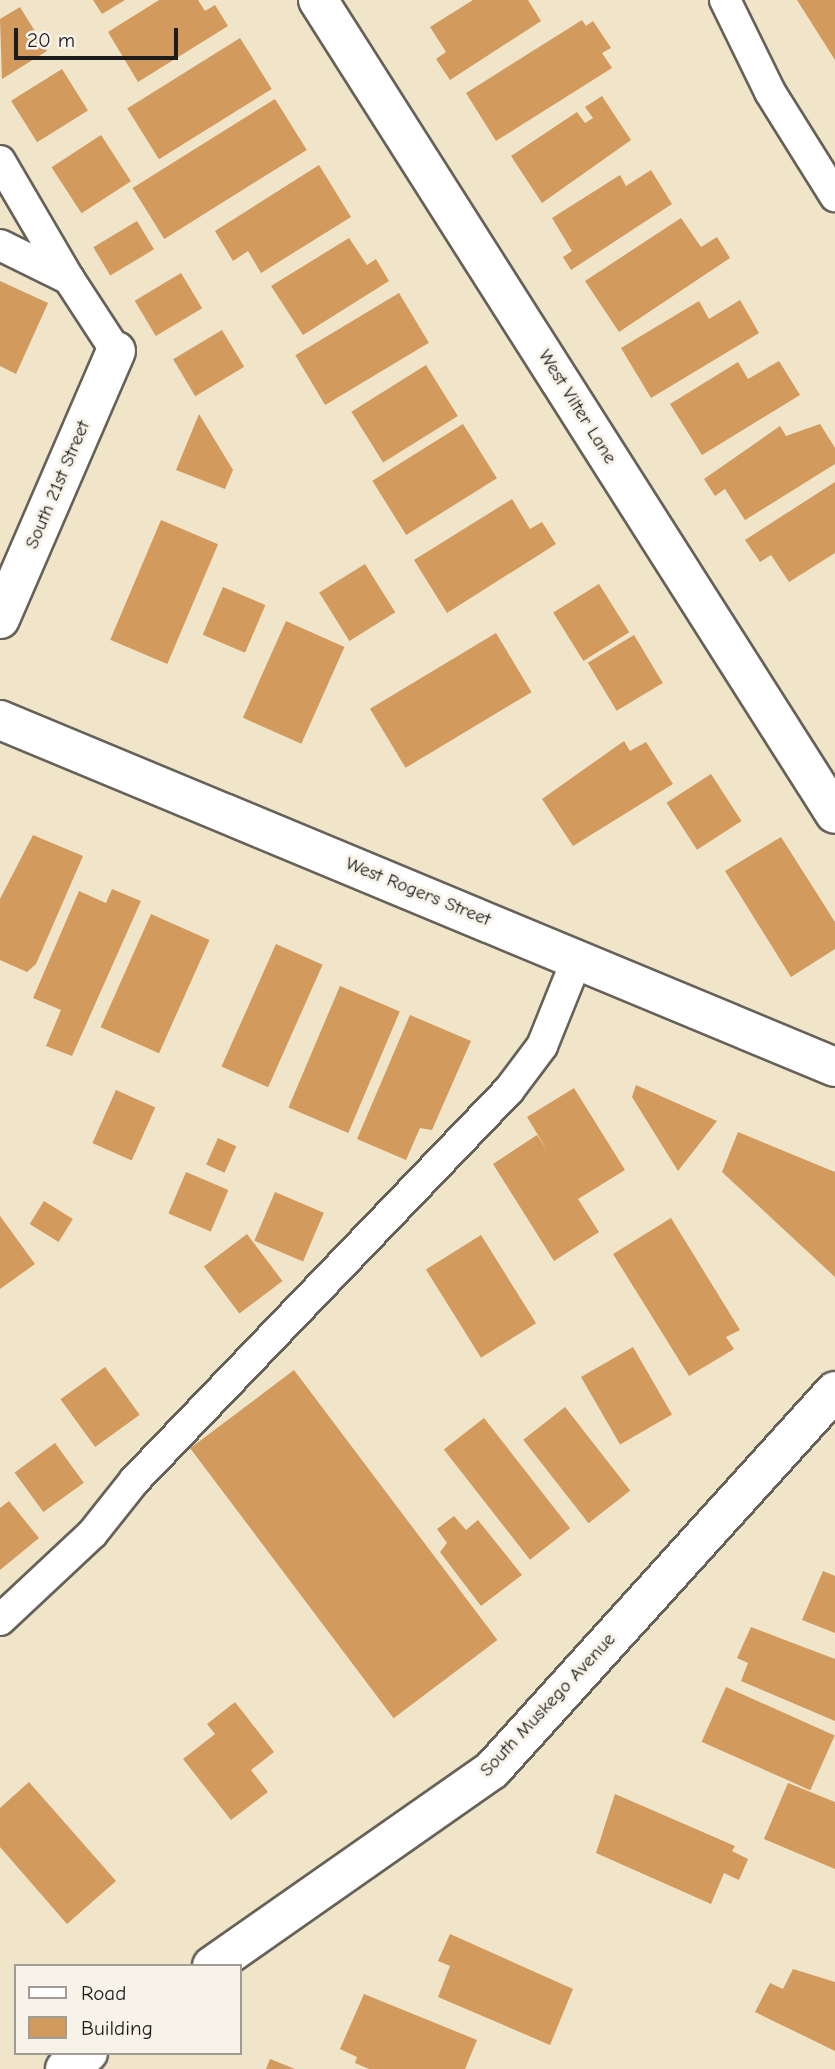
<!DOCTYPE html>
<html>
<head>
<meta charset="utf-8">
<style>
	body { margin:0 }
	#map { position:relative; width:835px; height:2069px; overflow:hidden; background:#f0e4c9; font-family:"Comic Neue",sans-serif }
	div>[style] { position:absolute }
	.building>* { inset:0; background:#d39a5e; transform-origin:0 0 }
	.roads { filter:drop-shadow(2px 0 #666259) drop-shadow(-2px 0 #666259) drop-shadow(0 2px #666259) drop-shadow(0 -2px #666259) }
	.service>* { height:30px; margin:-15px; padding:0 15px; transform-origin:15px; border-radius:15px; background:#fff }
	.minor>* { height:38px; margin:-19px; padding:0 19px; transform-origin:19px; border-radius:19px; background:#fff }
	.tertiary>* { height:38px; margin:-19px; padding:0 19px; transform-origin:19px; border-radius:19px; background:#fff }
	span { translate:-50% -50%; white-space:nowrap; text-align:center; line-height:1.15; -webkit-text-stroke:6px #f7f3e8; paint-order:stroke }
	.street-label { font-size:19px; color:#1c1c1c }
	.legend { position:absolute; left:14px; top:1964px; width:228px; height:91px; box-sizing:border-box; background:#f7f3e8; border:2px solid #9f9d96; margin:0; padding:9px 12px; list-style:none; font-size:21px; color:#1c1c1c }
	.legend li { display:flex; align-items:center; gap:14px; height:35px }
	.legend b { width:35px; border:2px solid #9f9d96 }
	.scale { position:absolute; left:14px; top:28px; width:164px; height:32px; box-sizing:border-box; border:4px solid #1c1c1c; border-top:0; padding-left:9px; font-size:21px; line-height:24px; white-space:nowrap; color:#1c1c1c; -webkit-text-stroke:5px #f7f3e8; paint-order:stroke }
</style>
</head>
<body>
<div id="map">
	<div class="building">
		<i style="clip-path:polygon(93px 0,125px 0,102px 14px)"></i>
		<i style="clip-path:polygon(159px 0,198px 0,205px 11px,215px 5px,228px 26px,138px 82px,108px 32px)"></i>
		<i style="clip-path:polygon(473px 0,528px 0,541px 21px,450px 80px,436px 59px,446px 52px,430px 27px)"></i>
		<i style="clip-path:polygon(797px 0,835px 0,835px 60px)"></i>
		<i style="clip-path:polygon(20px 7px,47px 51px,2px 79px,0 19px)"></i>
		<i style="clip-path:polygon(582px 20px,586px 26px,593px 21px,611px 48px,602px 53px,612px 68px,496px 141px,466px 93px)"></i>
		<i style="left:240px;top:38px;width:60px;height:133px;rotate:58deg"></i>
		<i style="left:62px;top:69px;width:49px;height:60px;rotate:58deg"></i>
		<i style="clip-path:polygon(602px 96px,631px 140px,542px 203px,511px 156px,577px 112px,585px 123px,593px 118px,585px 107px)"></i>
		<i style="left:275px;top:99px;width:60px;height:168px;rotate:58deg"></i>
		<i style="left:101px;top:135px;width:55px;height:59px;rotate:57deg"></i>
		<i style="clip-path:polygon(319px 165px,351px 217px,261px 273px,248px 251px,233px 261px,215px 231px)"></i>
		<i style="clip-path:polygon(651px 170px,672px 204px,571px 270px,563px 257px,572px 251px,552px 218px,620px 175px,626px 186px)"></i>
		<i style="clip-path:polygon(681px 218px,701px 247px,717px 237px,730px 258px,619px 332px,585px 281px)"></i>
		<i style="left:137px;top:221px;width:33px;height:51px;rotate:59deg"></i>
		<i style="clip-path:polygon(349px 238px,367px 265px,376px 259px,389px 281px,303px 335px,271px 286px)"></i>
		<i style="left:181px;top:273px;width:41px;height:54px;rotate:59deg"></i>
		<i style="clip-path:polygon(0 281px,48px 303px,16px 374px,0 366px)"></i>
		<i style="left:399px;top:293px;width:58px;height:121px;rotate:59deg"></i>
		<i style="clip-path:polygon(740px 300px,759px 333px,651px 398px,621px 348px,699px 301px,709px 319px)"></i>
		<i style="left:222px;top:330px;width:43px;height:57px;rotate:59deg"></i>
		<i style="clip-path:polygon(779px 361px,800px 395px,702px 455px,670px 404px,738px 362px,748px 379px)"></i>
		<i style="left:426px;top:365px;width:60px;height:88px;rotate:58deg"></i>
		<i style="clip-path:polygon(199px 414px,233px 470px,225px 489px,176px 470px)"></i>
		<i style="left:463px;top:424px;width:64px;height:107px;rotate:58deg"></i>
		<i style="clip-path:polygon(820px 424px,835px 448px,835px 464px,745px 520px,725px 489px,715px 496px,704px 479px,780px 426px,786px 436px)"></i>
		<i style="clip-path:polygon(835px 482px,835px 553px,789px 582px,771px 555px,760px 562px,745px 540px)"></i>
		<i style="clip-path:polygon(512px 499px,530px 529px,542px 522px,556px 544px,447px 613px,414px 560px)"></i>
		<i style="left:161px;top:520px;width:62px;height:130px;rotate:23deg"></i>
		<i style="left:365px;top:564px;width:57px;height:54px;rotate:58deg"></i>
		<i style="left:599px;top:584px;width:57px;height:54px;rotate:58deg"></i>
		<i style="left:223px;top:587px;width:46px;height:52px;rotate:23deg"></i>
		<i style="left:286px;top:621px;width:64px;height:106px;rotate:24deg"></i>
		<i style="left:496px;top:633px;width:69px;height:147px;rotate:59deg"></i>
		<i style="left:634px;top:635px;width:56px;height:54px;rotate:59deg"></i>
		<i style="clip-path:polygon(624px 741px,630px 751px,646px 742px,673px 784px,573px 846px,542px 799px)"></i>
		<i style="left:711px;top:774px;width:56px;height:53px;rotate:57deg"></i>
		<i style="clip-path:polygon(33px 835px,83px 856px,36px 964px,27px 972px,0 960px,0 899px)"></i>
		<i style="clip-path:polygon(781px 837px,835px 922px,835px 949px,791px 977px,725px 871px)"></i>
		<i style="clip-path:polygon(112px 889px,141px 901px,72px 1056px,46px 1046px,61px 1010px,33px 998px,79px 891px,106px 903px)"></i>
		<i style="left:151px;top:914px;width:64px;height:124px;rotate:24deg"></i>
		<i style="left:276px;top:944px;width:51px;height:134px;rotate:24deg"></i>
		<i style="left:340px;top:986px;width:65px;height:132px;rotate:23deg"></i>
		<i style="clip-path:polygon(410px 1015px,471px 1041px,432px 1130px,420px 1128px,406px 1160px,357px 1139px)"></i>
		<i style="clip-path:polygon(636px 1085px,717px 1121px,678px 1171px,632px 1097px)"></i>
		<i style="clip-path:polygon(574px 1088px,625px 1170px,578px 1199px,599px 1232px,554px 1261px,493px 1164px,537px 1135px,547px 1150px,527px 1117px)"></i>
		<i style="left:116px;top:1090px;width:43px;height:58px;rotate:24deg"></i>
		<i style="clip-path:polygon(738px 1132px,835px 1172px,835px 1277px,722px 1172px)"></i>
		<i style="left:218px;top:1138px;width:20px;height:29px;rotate:24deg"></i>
		<i style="left:186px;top:1172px;width:46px;height:45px;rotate:23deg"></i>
		<i style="left:275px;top:1192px;width:53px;height:53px;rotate:23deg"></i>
		<i style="left:44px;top:1201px;width:34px;height:27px;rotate:32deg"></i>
		<i style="clip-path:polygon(0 1216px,35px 1264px,0 1289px)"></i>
		<i style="clip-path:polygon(671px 1218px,740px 1330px,726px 1337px,734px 1349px,689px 1376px,613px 1254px)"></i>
		<i style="left:247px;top:1234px;width:59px;height:54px;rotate:53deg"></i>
		<i style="left:481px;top:1235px;width:104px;height:65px;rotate:58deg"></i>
		<i style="left:633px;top:1347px;width:78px;height:60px;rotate:60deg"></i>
		<i style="left:105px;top:1367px;width:59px;height:55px;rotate:54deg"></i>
		<i style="left:294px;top:1370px;width:338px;height:130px;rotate:53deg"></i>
		<i style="left:565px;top:1407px;width:106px;height:53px;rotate:52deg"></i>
		<i style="left:484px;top:1418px;width:140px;height:51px;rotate:52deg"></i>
		<i style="left:55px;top:1443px;width:49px;height:50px;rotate:54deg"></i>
		<i style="clip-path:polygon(9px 1501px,39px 1538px,0 1570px,0 1508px)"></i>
		<i style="clip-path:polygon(454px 1516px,466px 1530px,478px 1520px,522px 1575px,481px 1606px,440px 1552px,447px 1543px,437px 1529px)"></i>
		<i style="clip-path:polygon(823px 1571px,835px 1576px,835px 1633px,802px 1620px)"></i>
		<i style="clip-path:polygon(751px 1627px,835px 1659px,835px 1721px,741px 1681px,748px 1663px,737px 1658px)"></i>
		<i style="left:726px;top:1687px;width:119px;height:60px;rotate:24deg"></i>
		<i style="clip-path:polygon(235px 1702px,274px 1752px,251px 1770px,268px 1792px,231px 1820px,183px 1759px,215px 1734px,207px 1724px)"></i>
		<i style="clip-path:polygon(29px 1782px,116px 1881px,67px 1924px,0 1847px,0 1808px)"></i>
		<i style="clip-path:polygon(788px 1783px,835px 1802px,835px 1869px,764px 1839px)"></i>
		<i style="clip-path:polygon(615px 1794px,735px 1846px,732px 1851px,748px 1859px,739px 1880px,724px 1873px,711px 1904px,596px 1853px)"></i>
		<i style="clip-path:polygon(450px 1934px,573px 1989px,550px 2045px,438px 1997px,450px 1966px,438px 1961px)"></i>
		<i style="clip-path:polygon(793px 1969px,835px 1982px,835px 2051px,755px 2012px,770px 1983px,783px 1989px)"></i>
		<i style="clip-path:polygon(364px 1994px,477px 2040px,465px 2069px,369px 2069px,355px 2063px,357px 2057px,340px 2049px)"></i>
		<i style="clip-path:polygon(270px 2059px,295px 2069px,266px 2069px)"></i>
	</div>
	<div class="roads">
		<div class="service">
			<i style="left:725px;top:0;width:102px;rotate:63.9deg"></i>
			<i style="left:770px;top:92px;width:123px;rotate:58deg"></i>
			<i style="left:0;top:161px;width:137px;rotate:59.7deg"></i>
			<i style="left:0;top:245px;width:77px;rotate:26.2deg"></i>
			<i style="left:69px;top:279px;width:86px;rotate:56.9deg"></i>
			<i style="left:0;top:1620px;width:126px;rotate:-43.1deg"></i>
			<i style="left:92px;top:1534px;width:69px;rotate:-51.5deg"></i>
			<i style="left:135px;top:1480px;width:540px;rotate:-46.2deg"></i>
			<i style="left:509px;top:1090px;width:55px;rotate:-53.1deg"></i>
			<i style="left:542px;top:1046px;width:96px;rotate:-68deg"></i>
		</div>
		<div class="minor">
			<i style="left:318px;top:0;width:964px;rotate:57.58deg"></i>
			<i style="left:0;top:619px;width:292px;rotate:-66.6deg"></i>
			<i style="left:0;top:720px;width:904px;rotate:22.57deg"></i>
		</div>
		<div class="tertiary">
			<i style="left:212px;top:1966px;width:342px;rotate:-35deg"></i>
			<i style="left:492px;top:1770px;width:511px;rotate:-47.85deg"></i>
			<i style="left:65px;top:2069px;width:28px;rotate:-35deg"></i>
		</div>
	</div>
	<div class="street-label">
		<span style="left:577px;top:407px;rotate:58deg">West Vilter Lane</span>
		<span style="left:58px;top:485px;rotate:-67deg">South 21st Street</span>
		<span style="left:418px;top:892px;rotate:22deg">West Rogers Street</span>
		<span style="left:548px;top:1705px;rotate:-47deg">South Muskego Avenue</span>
	</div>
	<ul class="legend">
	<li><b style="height:9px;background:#fff"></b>Road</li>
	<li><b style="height:19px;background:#d39a5e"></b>Building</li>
	</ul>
	<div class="scale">20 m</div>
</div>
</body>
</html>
